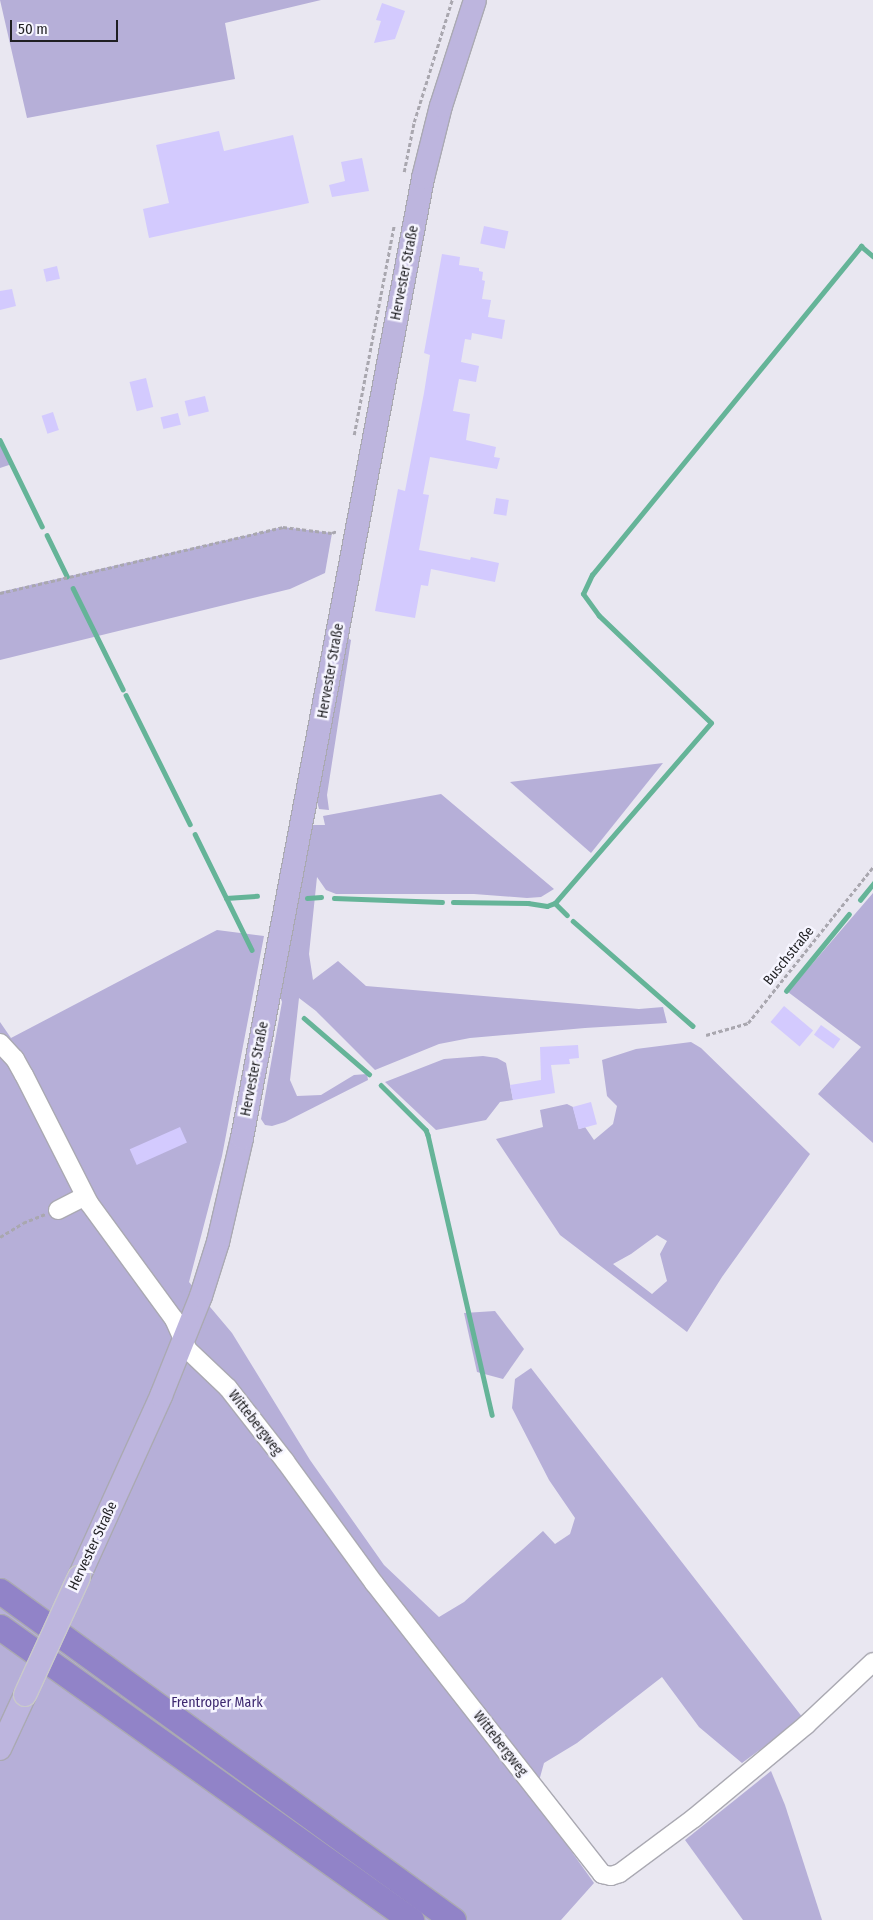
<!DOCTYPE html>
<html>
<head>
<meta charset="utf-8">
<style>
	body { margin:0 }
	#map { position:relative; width:873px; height:1920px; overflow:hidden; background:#e9e7f1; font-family:"Fira Sans Condensed",sans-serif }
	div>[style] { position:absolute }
	.green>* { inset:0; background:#b6afd8 }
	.stream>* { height:4.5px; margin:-2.25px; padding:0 2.25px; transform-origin:2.25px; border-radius:2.25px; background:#65b498 }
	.building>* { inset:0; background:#d3cafe; transform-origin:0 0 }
	.path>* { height:2.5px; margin-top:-1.25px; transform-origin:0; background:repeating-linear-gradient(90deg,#a9a7af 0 4px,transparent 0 6.5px) }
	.roads { filter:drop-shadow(1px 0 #aaa9b2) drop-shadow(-1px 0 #aaa9b2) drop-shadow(0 1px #aaa9b2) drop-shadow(0 -1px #aaa9b2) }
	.minor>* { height:18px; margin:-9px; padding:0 9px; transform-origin:9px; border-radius:9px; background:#fff }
	.major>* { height:22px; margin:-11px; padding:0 11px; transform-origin:11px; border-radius:11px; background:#bdb5de }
	.highway>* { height:25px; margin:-12.5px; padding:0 12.5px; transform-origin:12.5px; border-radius:12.5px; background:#9183c8 }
	.bridges { filter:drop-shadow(1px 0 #c9c9ca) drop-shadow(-1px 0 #c9c9ca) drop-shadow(0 1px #c9c9ca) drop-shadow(0 -1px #c9c9ca) }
	.major-bridge>* { height:22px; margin:-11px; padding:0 11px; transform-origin:11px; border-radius:11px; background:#bdb5de }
	span { translate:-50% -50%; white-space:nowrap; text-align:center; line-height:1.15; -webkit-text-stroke:5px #f6f5ff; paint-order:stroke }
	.street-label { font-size:14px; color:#1f1f22 }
	.park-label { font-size:14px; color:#3c276f }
	.scale { position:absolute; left:10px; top:20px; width:108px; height:22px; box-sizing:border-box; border:2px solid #1f1f22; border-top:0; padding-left:6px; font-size:15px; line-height:18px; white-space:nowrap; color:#1f1f22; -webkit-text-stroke:4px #f6f5ff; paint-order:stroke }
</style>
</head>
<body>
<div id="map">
	<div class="green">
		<i style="clip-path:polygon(0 0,321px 0,225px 23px,235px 79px,27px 118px)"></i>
		<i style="clip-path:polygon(0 440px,12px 464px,0 468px)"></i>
		<i style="clip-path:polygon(283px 527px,332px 533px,325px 573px,290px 589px,0 660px,0 592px)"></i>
		<i style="clip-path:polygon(347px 638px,351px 640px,327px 795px,329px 810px,319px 809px,316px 798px)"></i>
		<i style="clip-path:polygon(663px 763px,591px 853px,510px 782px)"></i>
		<i style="clip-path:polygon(441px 794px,554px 889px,541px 897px,527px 898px,474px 894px,336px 894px,326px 890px,317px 877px,309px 954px,313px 980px,338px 961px,366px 986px,639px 1009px,663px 1007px,667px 1023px,585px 1028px,470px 1038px,439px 1044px,375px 1070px,316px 1011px,299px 998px,290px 1080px,297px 1096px,321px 1095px,354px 1075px,367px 1074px,368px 1080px,285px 1122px,272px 1126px,265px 1125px,261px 1119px,282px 1002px,278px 990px,310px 825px,325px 825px,323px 816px)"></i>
		<i style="clip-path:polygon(873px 893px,873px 1143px,818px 1094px,861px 1047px,788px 992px)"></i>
		<i style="clip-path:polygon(217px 930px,264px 936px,222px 1156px,189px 1282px,232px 1333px,310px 1460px,384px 1565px,439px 1617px,464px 1602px,543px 1531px,555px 1544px,570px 1534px,575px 1518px,549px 1480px,512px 1408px,515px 1379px,531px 1368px,803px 1718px,742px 1763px,699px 1727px,662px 1677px,577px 1743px,544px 1763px,534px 1799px,594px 1883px,561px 1920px,0 1920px,0 1022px,11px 1038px)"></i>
		<i style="clip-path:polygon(evenodd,691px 1042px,701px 1048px,810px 1154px,722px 1277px,687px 1332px,560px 1235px,496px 1139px,543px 1127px,540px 1110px,567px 1104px,573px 1107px,579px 1129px,585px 1127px,594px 1140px,613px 1124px,617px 1106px,607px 1096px,602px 1060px,636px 1049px,691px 1042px,657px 1235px,667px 1241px,660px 1254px,667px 1281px,652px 1294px,613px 1264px,631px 1254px,657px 1235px)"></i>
		<i style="clip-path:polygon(483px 1056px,497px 1058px,506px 1063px,513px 1100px,500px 1102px,486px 1120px,436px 1130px,385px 1082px,444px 1059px)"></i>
		<i style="clip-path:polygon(495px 1311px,524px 1349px,503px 1379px,477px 1372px,464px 1313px)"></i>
		<i style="clip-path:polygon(771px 1771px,785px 1805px,822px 1920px,743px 1920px,685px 1840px)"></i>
	</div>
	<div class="stream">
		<i style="left:0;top:440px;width:96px;rotate:64deg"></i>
		<i style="left:47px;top:535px;width:46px;rotate:64deg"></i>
		<i style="left:73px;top:588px;width:113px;rotate:63.7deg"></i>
		<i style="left:126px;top:695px;width:144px;rotate:63.6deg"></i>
		<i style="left:195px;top:834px;width:129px;rotate:63.8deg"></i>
		<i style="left:226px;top:898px;width:31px;rotate:-4deg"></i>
		<i style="left:307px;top:898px;width:14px;rotate:-4deg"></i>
		<i style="left:334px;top:898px;width:108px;rotate:2.1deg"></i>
		<i style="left:860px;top:900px;width:21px;rotate:-51deg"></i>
		<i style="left:453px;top:902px;width:75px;rotate:0.8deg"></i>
		<i style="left:528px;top:903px;width:19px;rotate:9deg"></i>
		<i style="left:547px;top:906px;width:9px;rotate:-21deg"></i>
		<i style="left:555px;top:903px;width:238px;rotate:-49.1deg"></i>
		<i style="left:711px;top:723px;width:155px;rotate:-136.3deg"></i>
		<i style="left:599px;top:616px;width:27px;rotate:-126deg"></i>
		<i style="left:583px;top:594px;width:21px;rotate:-65deg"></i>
		<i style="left:592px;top:575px;width:425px;rotate:-50.7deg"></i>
		<i style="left:861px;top:246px;width:16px;rotate:40deg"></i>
		<i style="left:555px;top:903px;width:17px;rotate:45deg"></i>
		<i style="left:573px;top:921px;width:159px;rotate:41.2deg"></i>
		<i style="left:786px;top:991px;width:99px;rotate:-50.7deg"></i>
		<i style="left:304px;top:1018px;width:86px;rotate:40.7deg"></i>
		<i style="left:381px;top:1085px;width:64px;rotate:45deg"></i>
		<i style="left:426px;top:1130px;width:5px;rotate:68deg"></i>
		<i style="left:428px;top:1135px;width:287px;rotate:77.1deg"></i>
	</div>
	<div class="building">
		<i style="clip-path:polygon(382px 3px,405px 11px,395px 39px,374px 43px,381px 21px,376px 20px)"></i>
		<i style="clip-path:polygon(219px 131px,224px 151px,293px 135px,309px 203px,149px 238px,143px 209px,169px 203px,156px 145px)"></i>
		<i style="clip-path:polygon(362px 158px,369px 191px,332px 197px,329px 185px,345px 181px,341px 162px)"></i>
		<i style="left:484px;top:226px;width:25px;height:18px;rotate:12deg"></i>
		<i style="clip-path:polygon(442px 254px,460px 257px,459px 265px,479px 268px,479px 271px,483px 272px,482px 280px,485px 281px,482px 299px,491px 300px,488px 317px,505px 320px,502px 339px,472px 333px,471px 340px,465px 339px,461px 362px,479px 366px,476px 382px,459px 379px,453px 411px,470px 414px,466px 440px,496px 447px,494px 457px,500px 458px,497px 469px,430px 457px,423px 494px,429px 495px,419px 550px,470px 560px,471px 557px,499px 563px,495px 582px,431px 569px,428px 586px,421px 585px,415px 618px,375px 611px,398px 489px,405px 491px,424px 393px,430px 355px,424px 353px)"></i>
		<i style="left:57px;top:266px;width:13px;height:14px;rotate:77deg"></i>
		<i style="clip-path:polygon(12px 289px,16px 306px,0 310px,0 291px)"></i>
		<i style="left:146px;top:378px;width:30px;height:17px;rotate:76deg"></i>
		<i style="left:205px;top:396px;width:16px;height:21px;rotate:76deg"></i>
		<i style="left:53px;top:412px;width:19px;height:12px;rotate:72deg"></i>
		<i style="left:178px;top:413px;width:12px;height:18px;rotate:76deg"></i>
		<i style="left:496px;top:498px;width:13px;height:16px;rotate:9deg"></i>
		<i style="left:784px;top:1006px;width:38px;height:21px;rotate:40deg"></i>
		<i style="left:821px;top:1025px;width:24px;height:12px;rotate:36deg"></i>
		<i style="clip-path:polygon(578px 1045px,579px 1058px,569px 1059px,570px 1064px,551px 1065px,555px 1093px,513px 1100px,510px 1085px,541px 1080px,540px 1047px)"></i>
		<i style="left:591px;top:1102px;width:23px;height:19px;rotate:75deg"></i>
		<i style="left:180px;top:1127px;width:17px;height:55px;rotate:66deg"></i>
	</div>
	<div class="path">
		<i style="left:404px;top:172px;width:51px;rotate:-78.7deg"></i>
		<i style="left:414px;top:122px;width:128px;rotate:-72.7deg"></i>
		<i style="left:354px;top:435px;width:213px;rotate:-79.2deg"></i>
		<i style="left:0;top:593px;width:291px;rotate:-13.1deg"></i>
		<i style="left:283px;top:527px;width:49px;rotate:7deg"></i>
		<i style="left:332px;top:533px;width:5px;rotate:-22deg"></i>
		<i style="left:706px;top:1035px;width:44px;rotate:-15.9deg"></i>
		<i style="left:748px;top:1023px;width:200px;rotate:-51.3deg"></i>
		<i style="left:0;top:1237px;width:27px;rotate:-31deg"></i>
		<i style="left:23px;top:1223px;width:24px;rotate:-22deg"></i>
	</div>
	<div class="roads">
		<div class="minor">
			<i style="left:0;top:1043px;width:22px;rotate:47deg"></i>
			<i style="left:15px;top:1059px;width:18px;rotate:61deg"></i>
			<i style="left:24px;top:1075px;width:144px;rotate:63.1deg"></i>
			<i style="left:89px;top:1203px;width:144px;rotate:53.8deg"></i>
			<i style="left:174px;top:1319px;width:34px;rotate:66deg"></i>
			<i style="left:188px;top:1350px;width:55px;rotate:43.5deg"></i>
			<i style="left:228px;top:1388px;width:93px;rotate:52deg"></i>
			<i style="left:285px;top:1461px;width:151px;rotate:53.9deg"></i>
			<i style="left:374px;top:1583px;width:370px;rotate:51.9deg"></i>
			<i style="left:602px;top:1874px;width:9px;rotate:13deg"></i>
			<i style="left:611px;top:1876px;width:9px;rotate:-18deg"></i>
			<i style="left:620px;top:1873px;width:92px;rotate:-36.6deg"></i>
			<i style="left:694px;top:1818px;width:146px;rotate:-39.7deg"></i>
			<i style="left:806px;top:1725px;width:92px;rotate:-43.2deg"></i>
			<i style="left:58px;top:1210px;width:30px;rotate:-27deg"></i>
		</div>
		<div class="major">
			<i style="left:79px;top:1577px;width:199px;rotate:-65.6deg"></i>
			<i style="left:161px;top:1396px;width:108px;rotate:-68.2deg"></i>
			<i style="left:201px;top:1296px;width:57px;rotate:-72.5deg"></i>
			<i style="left:218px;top:1242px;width:107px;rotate:-77deg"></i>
			<i style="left:242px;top:1138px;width:977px;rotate:-79.32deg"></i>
			<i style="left:423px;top:178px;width:74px;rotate:-76deg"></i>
			<i style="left:441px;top:106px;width:111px;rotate:-72.2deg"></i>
			<i style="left:0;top:1749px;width:60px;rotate:-65.2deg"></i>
		</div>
		<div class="highway">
			<i style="left:0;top:1591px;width:560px;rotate:35.99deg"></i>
			<i style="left:0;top:1627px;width:505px;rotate:35.48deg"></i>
		</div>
	</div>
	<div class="bridges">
		<div class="major-bridge">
			<i style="left:25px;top:1695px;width:130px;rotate:-65.4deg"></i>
		</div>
	</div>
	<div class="street-label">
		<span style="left:405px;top:273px;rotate:-79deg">Hervester Straße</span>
		<span style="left:331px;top:671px;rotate:-80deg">Hervester Straße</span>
		<span style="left:789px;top:956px;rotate:-51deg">Buschstraße</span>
		<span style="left:255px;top:1069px;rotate:-79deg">Hervester Straße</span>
		<span style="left:255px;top:1423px;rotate:52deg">Wittebergweg</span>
		<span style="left:93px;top:1546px;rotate:-65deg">Hervester Straße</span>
		<span style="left:500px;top:1744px;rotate:52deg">Wittebergweg</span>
	</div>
	<div class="park-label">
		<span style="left:217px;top:1703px">Frentroper Mark</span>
	</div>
	<div class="scale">50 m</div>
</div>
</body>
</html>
